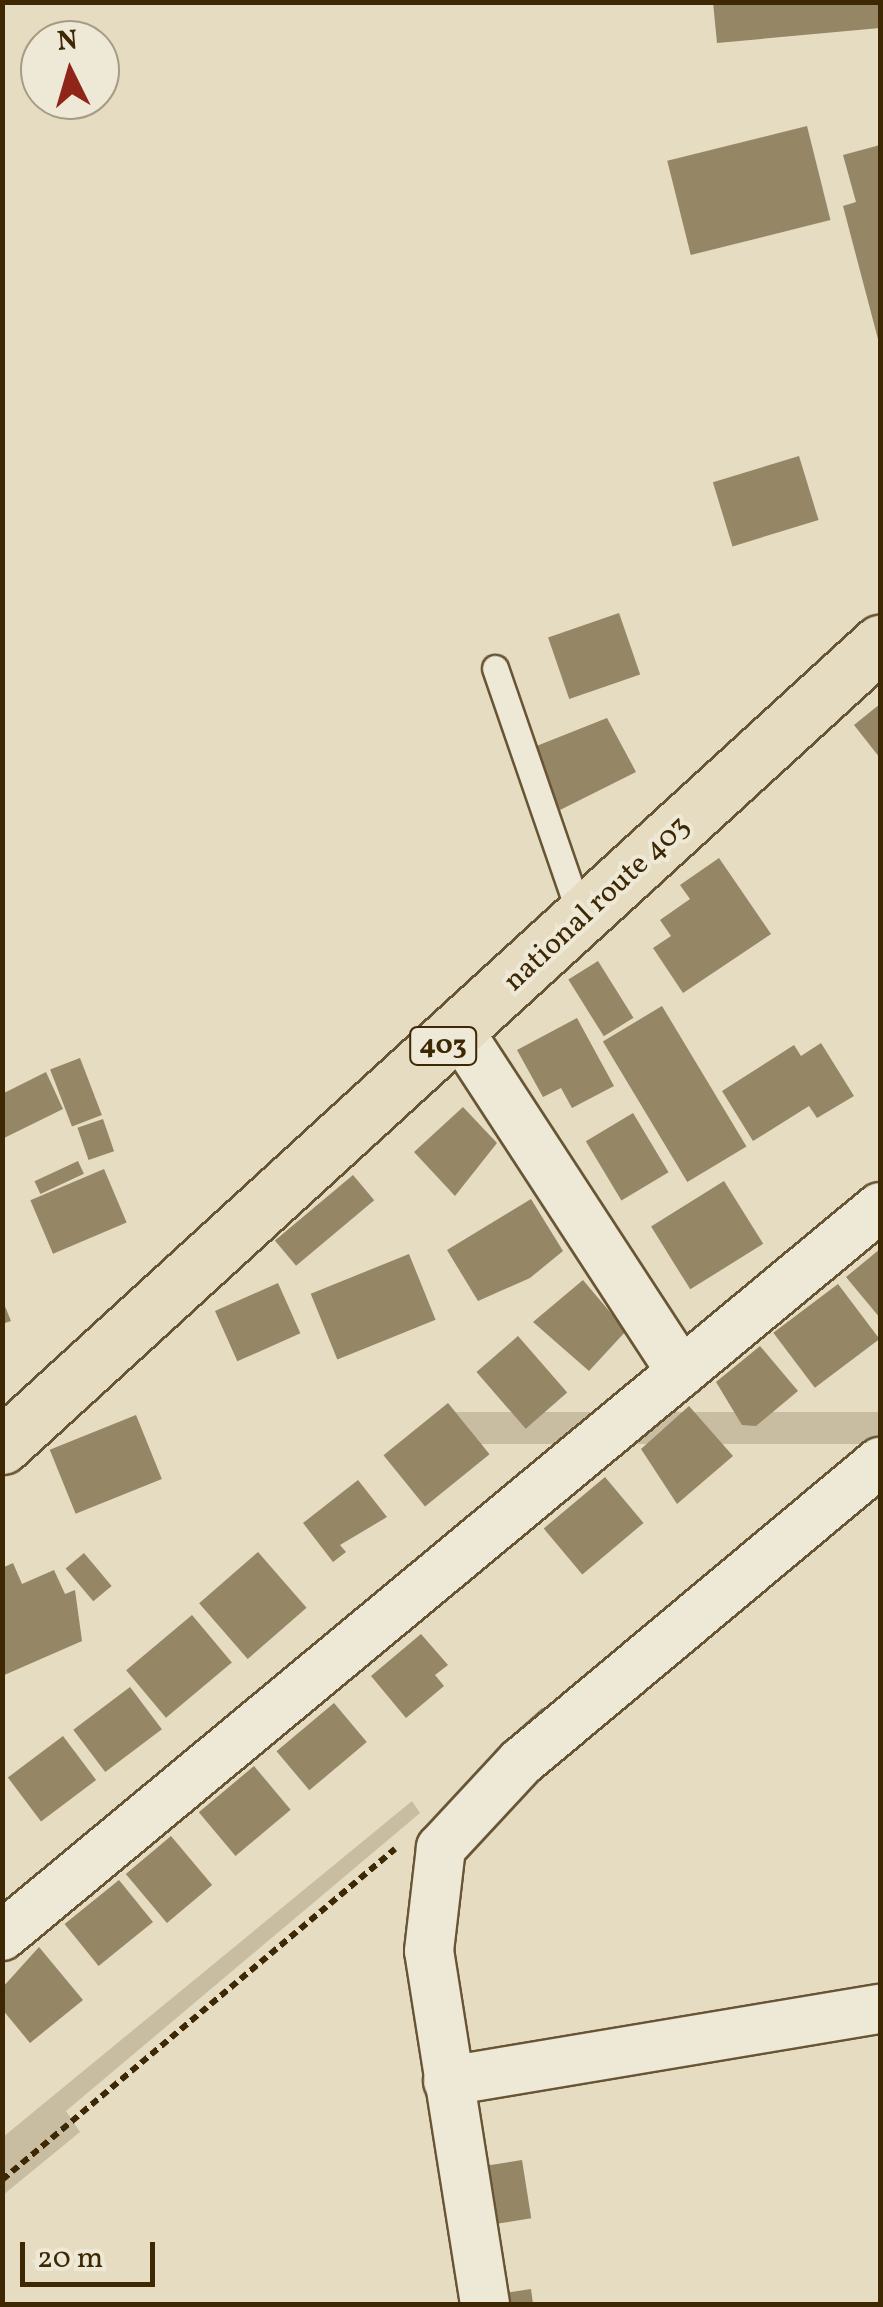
<!DOCTYPE html>
<html>
<head>
<meta charset="utf-8">
<style>
	body { margin:0 }
	#map { position:relative; width:883px; height:2307px; overflow:hidden; background:#e5dcc1; font-family:Vollkorn,serif }
	div>[style] { position:absolute }
	.green>* { inset:0; background:#c9bda1; transform-origin:0 0 }
	.building>* { inset:0; background:#958666; transform-origin:0 0 }
	.path>* { height:6px; margin-top:-3px; transform-origin:0; background:repeating-linear-gradient(90deg,#3e2804 0 8px,transparent 0 13px) }
	.roads { filter:drop-shadow(2px 0 #685533) drop-shadow(-2px 0 #685533) drop-shadow(0 2px #685533) drop-shadow(0 -2px #685533) }
	.service>* { height:25px; margin:-12.5px; padding:0 12.5px; transform-origin:12.5px; border-radius:12.5px; background:#eee8d7 }
	.minor>* { height:48px; margin:-24px; padding:0 24px; transform-origin:24px; border-radius:24px; background:#eee8d7 }
	.trunk>* { height:55px; margin:-27.5px; padding:0 27.5px; transform-origin:27.5px; border-radius:27.5px; background:#e5dcc1 }
	span { translate:-50% -50%; white-space:nowrap; text-align:center; line-height:1.15; -webkit-text-stroke:8px #eee8d7; paint-order:stroke }
	.shield-label span { padding:2px 8px; background:#eee8d7; border:2px solid; border-radius:8px; -webkit-text-stroke-width:0 }
	.shield-label { font-size:28px; color:#3e2804; font-weight:700 }
	.street-label { font-size:30px; color:#3e2804 }
	.frame { position:absolute; inset:0; border:5px solid #3e2804; pointer-events:none }
	.north { position:absolute; left:20px; top:20px; width:100px; height:100px; box-sizing:border-box; background:#eee8d7; border:2px solid #a89b83; border-radius:50%; rotate:355deg; font-size:28px; font-weight:700; line-height:40px; text-align:center; color:#3e2804 }
	.north::after { content:''; display:block; margin:auto; width:35px; height:45px; background:#8f2418; clip-path:polygon(50% 0,100% 100%,50% 72%,0 100%) }
	.scale { position:absolute; left:20px; top:2242px; width:135px; height:45px; box-sizing:border-box; border:5px solid #3e2804; border-top:0; padding-left:12px; font-size:30px; line-height:35px; white-space:nowrap; color:#3e2804; -webkit-text-stroke:8px #eee8d7; paint-order:stroke }
</style>
</head>
<body>
<div id="map">
	<div class="green">
		<i style="left:880px;top:1412px;width:32px;height:433px;rotate:90deg"></i>
		<i style="clip-path:polygon(412px 1801px,420px 1813px,66px 2111px,80px 2132px,3px 2195px,3px 2137px)"></i>
	</div>
	<div class="building">
		<i style="clip-path:polygon(713px 2px,880px 2px,880px 28px,717px 43px)"></i>
		<i style="left:807px;top:126px;width:97px;height:144px;rotate:76deg"></i>
		<i style="clip-path:polygon(880px 145px,880px 343px,879px 343px,843px 206px,856px 202px,843px 155px)"></i>
		<i style="left:799px;top:456px;width:67px;height:90px;rotate:73deg"></i>
		<i style="left:619px;top:613px;width:65px;height:75px;rotate:71deg"></i>
		<i style="clip-path:polygon(880px 704px,880px 758px,854px 725px)"></i>
		<i style="clip-path:polygon(607px 718px,636px 772px,560px 810px,534px 747px)"></i>
		<i style="clip-path:polygon(719px 858px,771px 934px,683px 993px,653px 948px,671px 936px,660px 920px,690px 899px,680px 885px)"></i>
		<i style="left:598px;top:961px;width:67px;height:35px;rotate:58deg"></i>
		<i style="left:662px;top:1006px;width:164px;height:69px;rotate:59deg"></i>
		<i style="clip-path:polygon(577px 1018px,614px 1086px,572px 1108px,561px 1088px,543px 1097px,517px 1050px)"></i>
		<i style="clip-path:polygon(821px 1043px,854px 1096px,817px 1118px,809px 1106px,753px 1141px,722px 1091px,794px 1045px,801px 1056px)"></i>
		<i style="left:80px;top:1058px;width:61px;height:32px;rotate:69deg"></i>
		<i style="clip-path:polygon(46px 1072px,63px 1109px,2px 1139px,2px 1094px)"></i>
		<i style="clip-path:polygon(463px 1107px,497px 1143px,455px 1196px,414px 1152px)"></i>
		<i style="left:633px;top:1113px;width:69px;height:55px;rotate:59deg"></i>
		<i style="left:103px;top:1119px;width:34px;height:27px;rotate:71deg"></i>
		<i style="left:78px;top:1161px;width:14px;height:48px;rotate:65deg"></i>
		<i style="left:104px;top:1169px;width:58px;height:80px;rotate:67deg"></i>
		<i style="left:353px;top:1175px;width:33px;height:102px;rotate:50deg"></i>
		<i style="left:724px;top:1181px;width:74px;height:86px;rotate:58deg"></i>
		<i style="clip-path:polygon(531px 1199px,563px 1251px,530px 1278px,478px 1301px,447px 1250px)"></i>
		<i style="clip-path:polygon(880px 1249px,880px 1318px,846px 1277px)"></i>
		<i style="left:409px;top:1254px;width:71px;height:106px;rotate:68deg"></i>
		<i style="clip-path:polygon(583px 1280px,626px 1331px,589px 1371px,533px 1322px)"></i>
		<i style="left:278px;top:1283px;width:55px;height:69px;rotate:66deg"></i>
		<i style="left:838px;top:1284px;width:69px;height:81px;rotate:53deg"></i>
		<i style="clip-path:polygon(2px 1299px,11px 1321px,2px 1324px)"></i>
		<i style="left:518px;top:1336px;width:75px;height:55px;rotate:49deg"></i>
		<i style="clip-path:polygon(760px 1346px,798px 1391px,756px 1426px,742px 1425px,716px 1382px)"></i>
		<i style="left:448px;top:1403px;width:66px;height:83px;rotate:51deg"></i>
		<i style="clip-path:polygon(689px 1406px,733px 1456px,677px 1504px,641px 1449px)"></i>
		<i style="left:136px;top:1415px;width:69px;height:93px;rotate:68deg"></i>
		<i style="left:605px;top:1477px;width:60px;height:80px;rotate:50deg"></i>
		<i style="clip-path:polygon(358px 1480px,387px 1517px,340px 1545px,346px 1552px,333px 1562px,303px 1523px)"></i>
		<i style="left:258px;top:1552px;width:74px;height:78px;rotate:49deg"></i>
		<i style="left:84px;top:1553px;width:43px;height:24px;rotate:50deg"></i>
		<i style="clip-path:polygon(13px 1563px,22px 1584px,54px 1570px,65px 1594px,75px 1590px,82px 1641px,2px 1676px,2px 1568px)"></i>
		<i style="left:192px;top:1615px;width:62px;height:86px;rotate:50deg"></i>
		<i style="clip-path:polygon(421px 1634px,448px 1665px,435px 1675px,444px 1686px,406px 1718px,371px 1676px)"></i>
		<i style="left:130px;top:1687px;width:53px;height:71px;rotate:53deg"></i>
		<i style="left:334px;top:1703px;width:51px;height:75px;rotate:50deg"></i>
		<i style="left:542px;top:1708px;width:12px;height:64px;rotate:48deg"></i>
		<i style="left:63px;top:1736px;width:55px;height:69px;rotate:53deg"></i>
		<i style="left:254px;top:1766px;width:57px;height:72px;rotate:50deg"></i>
		<i style="left:171px;top:1836px;width:64px;height:59px;rotate:50deg"></i>
		<i style="left:119px;top:1880px;width:54px;height:70px;rotate:51deg"></i>
		<i style="clip-path:polygon(39px 1947px,83px 2000px,30px 2043px,2px 2009px,2px 1988px)"></i>
		<i style="left:522px;top:2160px;width:59px;height:35px;rotate:81deg"></i>
		<i style="clip-path:polygon(531px 2289px,533px 2304px,507px 2304px,505px 2293px)"></i>
	</div>
	<div class="path">
		<i style="left:2px;top:2180px;width:514px;rotate:-40.11deg"></i>
	</div>
	<div class="roads">
		<div class="service">
			<i style="left:495px;top:668px;width:264px;rotate:71deg"></i>
		</div>
		<div class="minor">
			<i style="left:459px;top:1031px;width:407px;rotate:56.9deg"></i>
			<i style="left:2px;top:1936px;width:1141px;rotate:-39.7deg"></i>
			<i style="left:448px;top:2081px;width:438px;rotate:-9.5deg"></i>
			<i style="left:485px;top:2304px;width:357px;rotate:-99deg"></i>
			<i style="left:429px;top:1951px;width:104px;rotate:-83.4deg"></i>
			<i style="left:441px;top:1848px;width:117px;rotate:-47.1deg"></i>
			<i style="left:521px;top:1762px;width:468px;rotate:-39.9deg"></i>
		</div>
		<div class="trunk">
			<i style="left:2px;top:1446px;width:1190px;rotate:-42.45deg"></i>
		</div>
	</div>
	<div class="shield-label">
		<span style="left:443px;top:1046px">403</span>
	</div>
	<div class="street-label">
		<span style="left:597px;top:904px;rotate:-43deg">national route 403</span>
	</div>
	<div class="frame"></div>
	<div class="north">N</div>
	<div class="scale">20 m</div>
</div>
</body>
</html>
